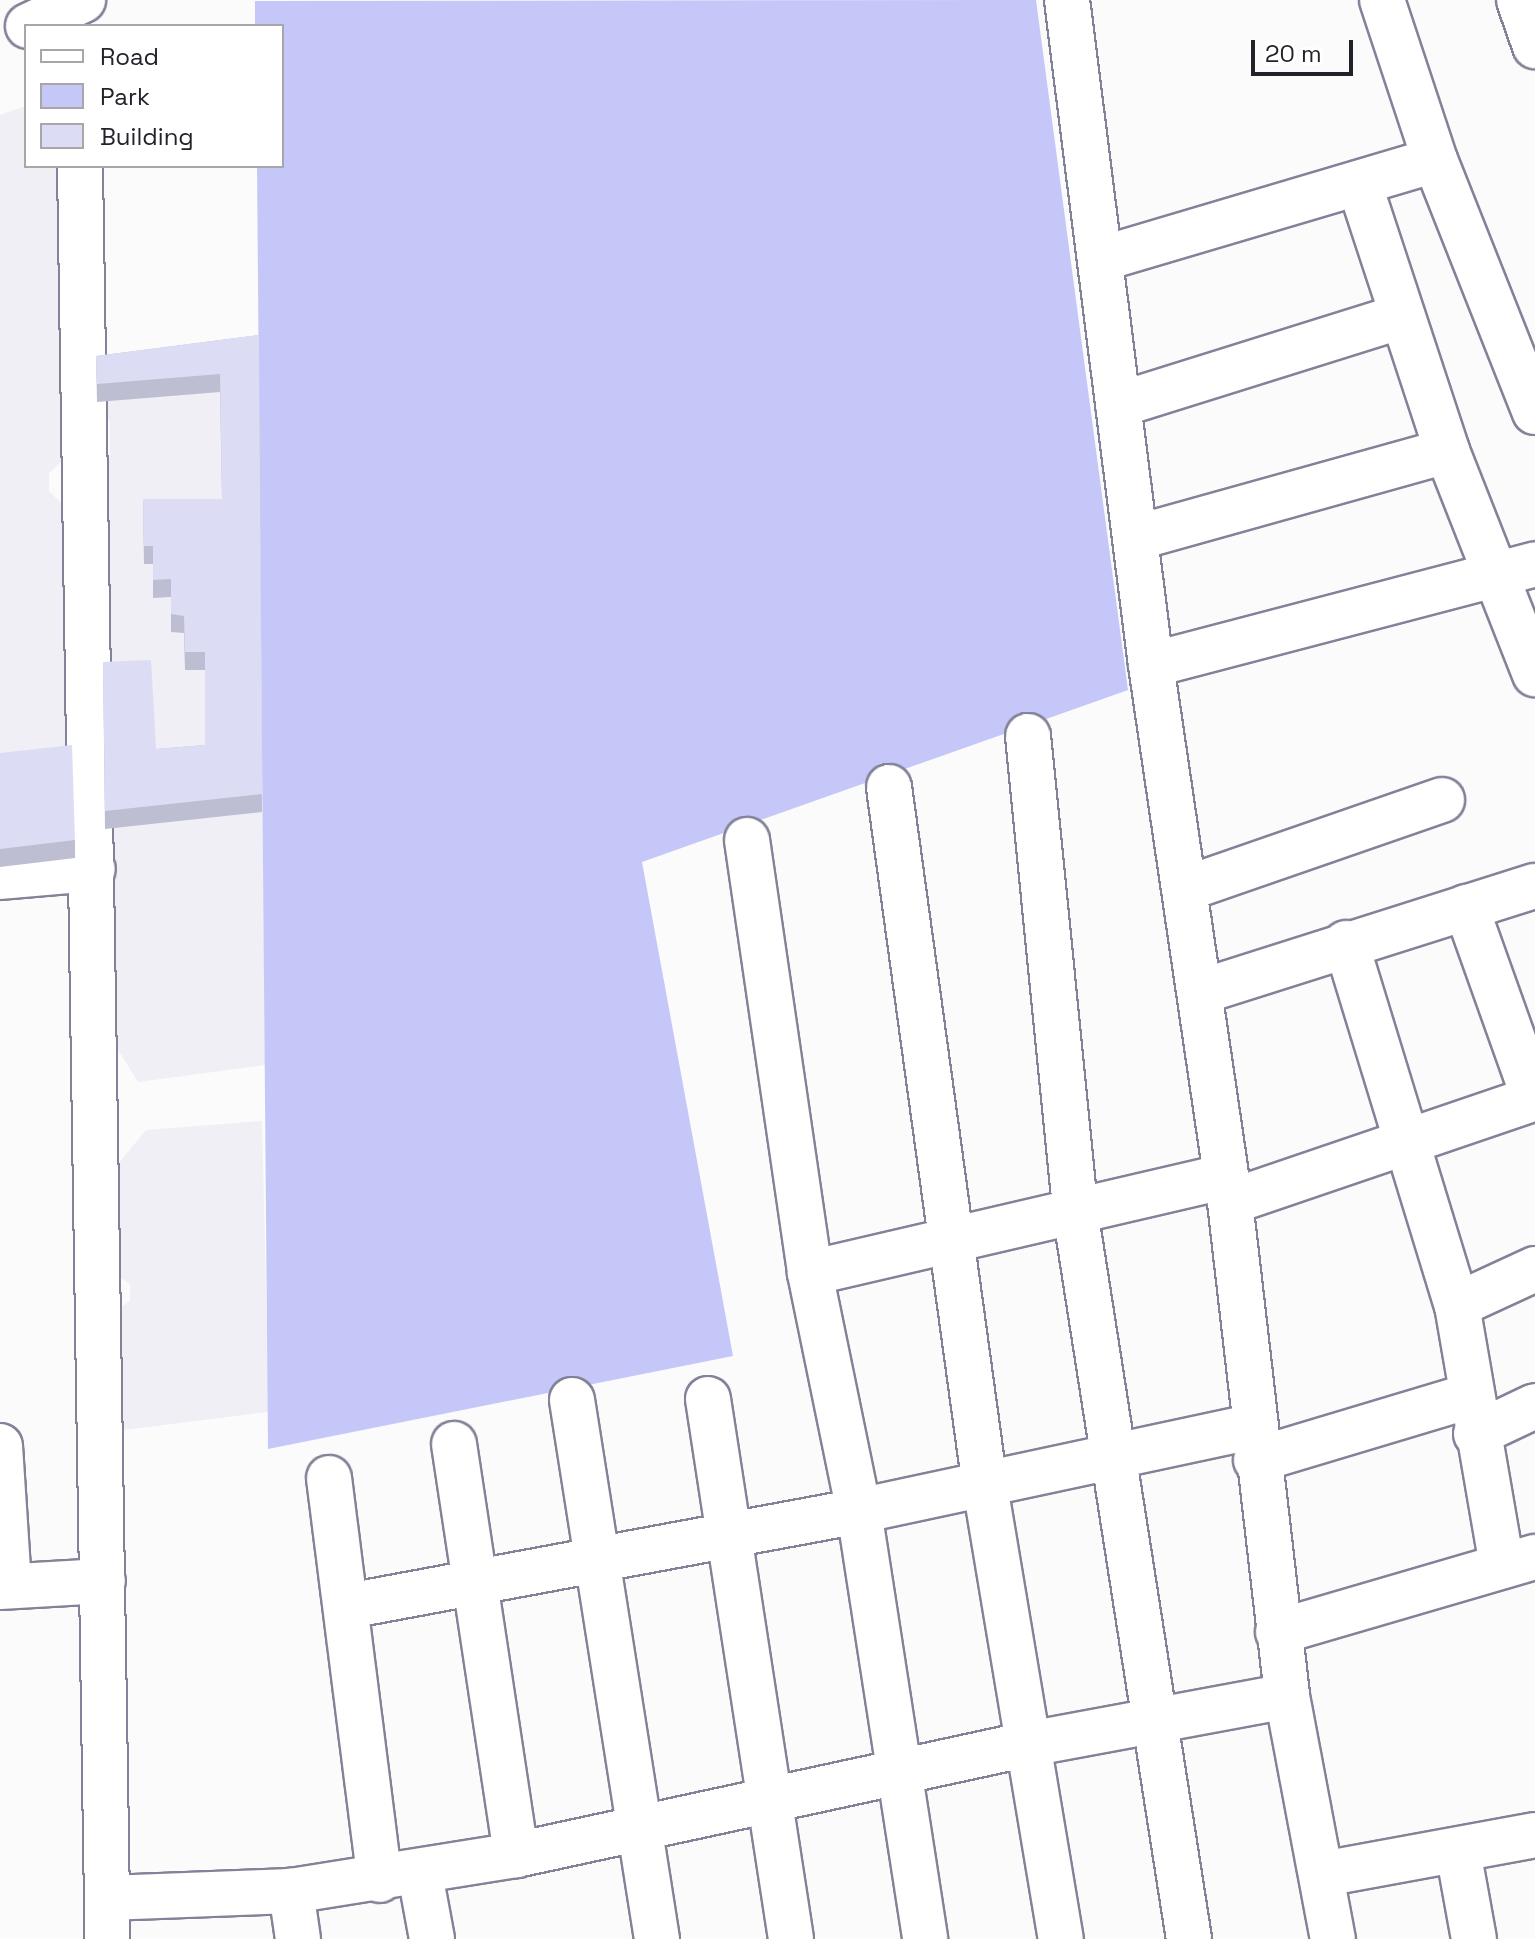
<!DOCTYPE html>
<html>
<head>
<meta charset="utf-8">
<style>
	body { margin:0 }
	#map { position:relative; width:1535px; height:1939px; overflow:hidden; background:#fbfbfb; font-family:"Space Grotesk",sans-serif }
	div>[style] { position:absolute }
	.built>* { inset:0; background:#efeff5 }
	.green>* { inset:0; background:#c6c7f9 }
	.roads { filter:drop-shadow(2px 0 #828298) drop-shadow(-2px 0 #828298) drop-shadow(0 2px #828298) drop-shadow(0 -2px #828298) }
	.minor>* { height:44px; margin:-22px; padding:0 22px; transform-origin:22px; border-radius:22px; background:#fff }
	.wall>* { inset:0; background:#bdbed2 }
	.building>* { inset:0; background:#dcddf4 }
	span { translate:-50% -50%; white-space:nowrap; text-align:center; line-height:1.15; -webkit-text-stroke:6px #fff; paint-order:stroke }
	.legend { position:absolute; left:24px; top:24px; width:260px; height:144px; box-sizing:border-box; background:#fff; border:2px solid #a7a7aa; margin:0; padding:10px 14px; list-style:none; font-size:24px; color:#22222b }
	.legend li { display:flex; align-items:center; gap:16px; height:40px }
	.legend b { width:40px; border:2px solid #a7a7aa }
	.scale { position:absolute; left:1251px; top:40px; width:102px; height:36px; box-sizing:border-box; border:4px solid #22222b; border-top:0; padding-left:10px; font-size:24px; line-height:28px; white-space:nowrap; color:#22222b; -webkit-text-stroke:6px #fff; paint-order:stroke }
</style>
</head>
<body>
<div id="map">
	<div class="built">
		<i style="clip-path:polygon(26px 106px,26px 166px,59px 166px,64px 459px,49px 473px,49px 491px,65px 507px,75px 858px,0 867px,0 115px)"></i>
		<i style="clip-path:polygon(259px 353px,265px 1065px,138px 1082px,108px 1033px,99px 471px,110px 458px,110px 421px,97px 411px,96px 374px)"></i>
		<i style="clip-path:polygon(262px 1121px,269px 1412px,115px 1431px,114px 1406px,123px 1401px,114px 1311px,130px 1301px,130px 1284px,114px 1273px,114px 1169px,146px 1130px)"></i>
	</div>
	<div class="green">
		<i style="clip-path:polygon(1036px 0,1128px 690px,642px 862px,733px 1356px,268px 1449px,257px 166px,282px 166px,282px 26px,255px 26px,255px 1px)"></i>
	</div>
	<div class="roads">
		<div class="minor">
			<i style="left:1067px;top:0;width:670px;rotate:82.8deg"></i>
			<i style="left:1151px;top:665px;width:543px;rotate:81.63deg"></i>
			<i style="left:1230px;top:1202px;width:497px;rotate:83.4deg"></i>
			<i style="left:1287px;top:1696px;width:247px;rotate:79.3deg"></i>
			<i style="left:1382px;top:0;width:169px;rotate:71.7deg"></i>
			<i style="left:1435px;top:160px;width:271px;rotate:68.4deg"></i>
			<i style="left:1519px;top:0;width:49px;rotate:70.8deg"></i>
			<i style="left:28px;top:26px;width:61px;rotate:-25.3deg"></i>
			<i style="left:80px;top:166px;width:1732px;rotate:89.11deg"></i>
			<i style="left:107px;top:1898px;width:184px;rotate:-2.2deg"></i>
			<i style="left:1359px;top:183px;width:282px;rotate:71.8deg"></i>
			<i style="left:1447px;top:451px;width:240px;rotate:68.5deg"></i>
			<i style="left:1101px;top:259px;width:348px;rotate:-16.5deg"></i>
			<i style="left:1118px;top:405px;width:298px;rotate:-17.4deg"></i>
			<i style="left:1135px;top:538px;width:324px;rotate:-15.6deg"></i>
			<i style="left:1151px;top:665px;width:397px;rotate:-14.7deg"></i>
			<i style="left:1028px;top:736px;width:477px;rotate:84.3deg"></i>
			<i style="left:1075px;top:1211px;width:737px;rotate:81.1deg"></i>
			<i style="left:889px;top:787px;width:706px;rotate:82.18deg"></i>
			<i style="left:985px;top:1486px;width:459px;rotate:80.5deg"></i>
			<i style="left:747px;top:840px;width:438px;rotate:81.7deg"></i>
			<i style="left:810px;top:1273px;width:243px;rotate:78.4deg"></i>
			<i style="left:859px;top:1511px;width:433px;rotate:81.2deg"></i>
			<i style="left:0;top:877px;width:93px;rotate:-4.9deg"></i>
			<i style="left:1185px;top:889px;width:272px;rotate:-19.1deg"></i>
			<i style="left:1466px;top:907px;width:203px;rotate:70.4deg"></i>
			<i style="left:1346px;top:943px;width:379px;rotate:73deg"></i>
			<i style="left:1457px;top:1305px;width:265px;rotate:80.2deg"></i>
			<i style="left:1200px;top:992px;width:351px;rotate:-17.6deg"></i>
			<i style="left:1230px;top:1202px;width:322px;rotate:-18.8deg"></i>
			<i style="left:810px;top:1273px;width:427px;rotate:-13.1deg"></i>
			<i style="left:1457px;top:1305px;width:86px;rotate:-24.8deg"></i>
			<i style="left:708px;top:1399px;width:546px;rotate:81.26deg"></i>
			<i style="left:572px;top:1400px;width:546px;rotate:81.04deg"></i>
			<i style="left:1476px;top:1434px;width:65px;rotate:-25.4deg"></i>
			<i style="left:454px;top:1444px;width:416px;rotate:81.4deg"></i>
			<i style="left:0;top:1446px;width:139px;rotate:86.3deg"></i>
			<i style="left:1256px;top:1460px;width:223px;rotate:-16.7deg"></i>
			<i style="left:329px;top:1478px;width:405px;rotate:82.8deg"></i>
			<i style="left:0;top:1587px;width:103px;rotate:-3.3deg"></i>
			<i style="left:348px;top:1606px;width:520px;rotate:-10.53deg"></i>
			<i style="left:859px;top:1511px;width:402px;rotate:-12.1deg"></i>
			<i style="left:1278px;top:1632px;width:268px;rotate:-16.3deg"></i>
			<i style="left:1458px;top:1851px;width:89px;rotate:79.7deg"></i>
			<i style="left:420px;top:1874px;width:66px;rotate:79.5deg"></i>
			<i style="left:1323px;top:1874px;width:216px;rotate:-10.4deg"></i>
			<i style="left:107px;top:1898px;width:41px;rotate:90deg"></i>
			<i style="left:298px;top:1939px;width:49px;rotate:-98.3deg"></i>
			<i style="left:291px;top:1891px;width:228px;rotate:-9.1deg"></i>
			<i style="left:516px;top:1855px;width:524px;rotate:-12.23deg"></i>
			<i style="left:1028px;top:1744px;width:263px;rotate:-10.5deg"></i>
		</div>
	</div>
	<div class="wall">
		<i style="clip-path:polygon(259px 335px,262px 812px,105px 829px,103px 662px,156px 749px,205px 745px,205px 670px,185px 670px,184px 633px,171px 632px,171px 597px,153px 598px,153px 564px,144px 564px,143px 499px,222px 499px,220px 392px,97px 402px,96px 356px)"></i>
		<i style="clip-path:polygon(0 753px,75px 840px,75px 858px,0 867px)"></i>
	</div>
	<div class="building">
		<i style="clip-path:polygon(259px 335px,262px 794px,105px 811px,103px 662px,151px 660px,156px 749px,205px 745px,205px 652px,185px 652px,184px 616px,171px 614px,171px 579px,153px 580px,153px 546px,144px 546px,143px 499px,222px 499px,220px 374px,97px 384px,96px 356px)"></i>
		<i style="clip-path:polygon(72px 745px,75px 840px,0 849px,0 753px)"></i>
	</div>
	<ul class="legend">
	<li><b style="height:10px;background:#fff"></b>Road</li>
	<li><b style="height:22px;background:#c6c7f9"></b>Park</li>
	<li><b style="height:22px;background:#dcddf4"></b>Building</li>
	</ul>
	<div class="scale">20 m</div>
</div>
</body>
</html>
